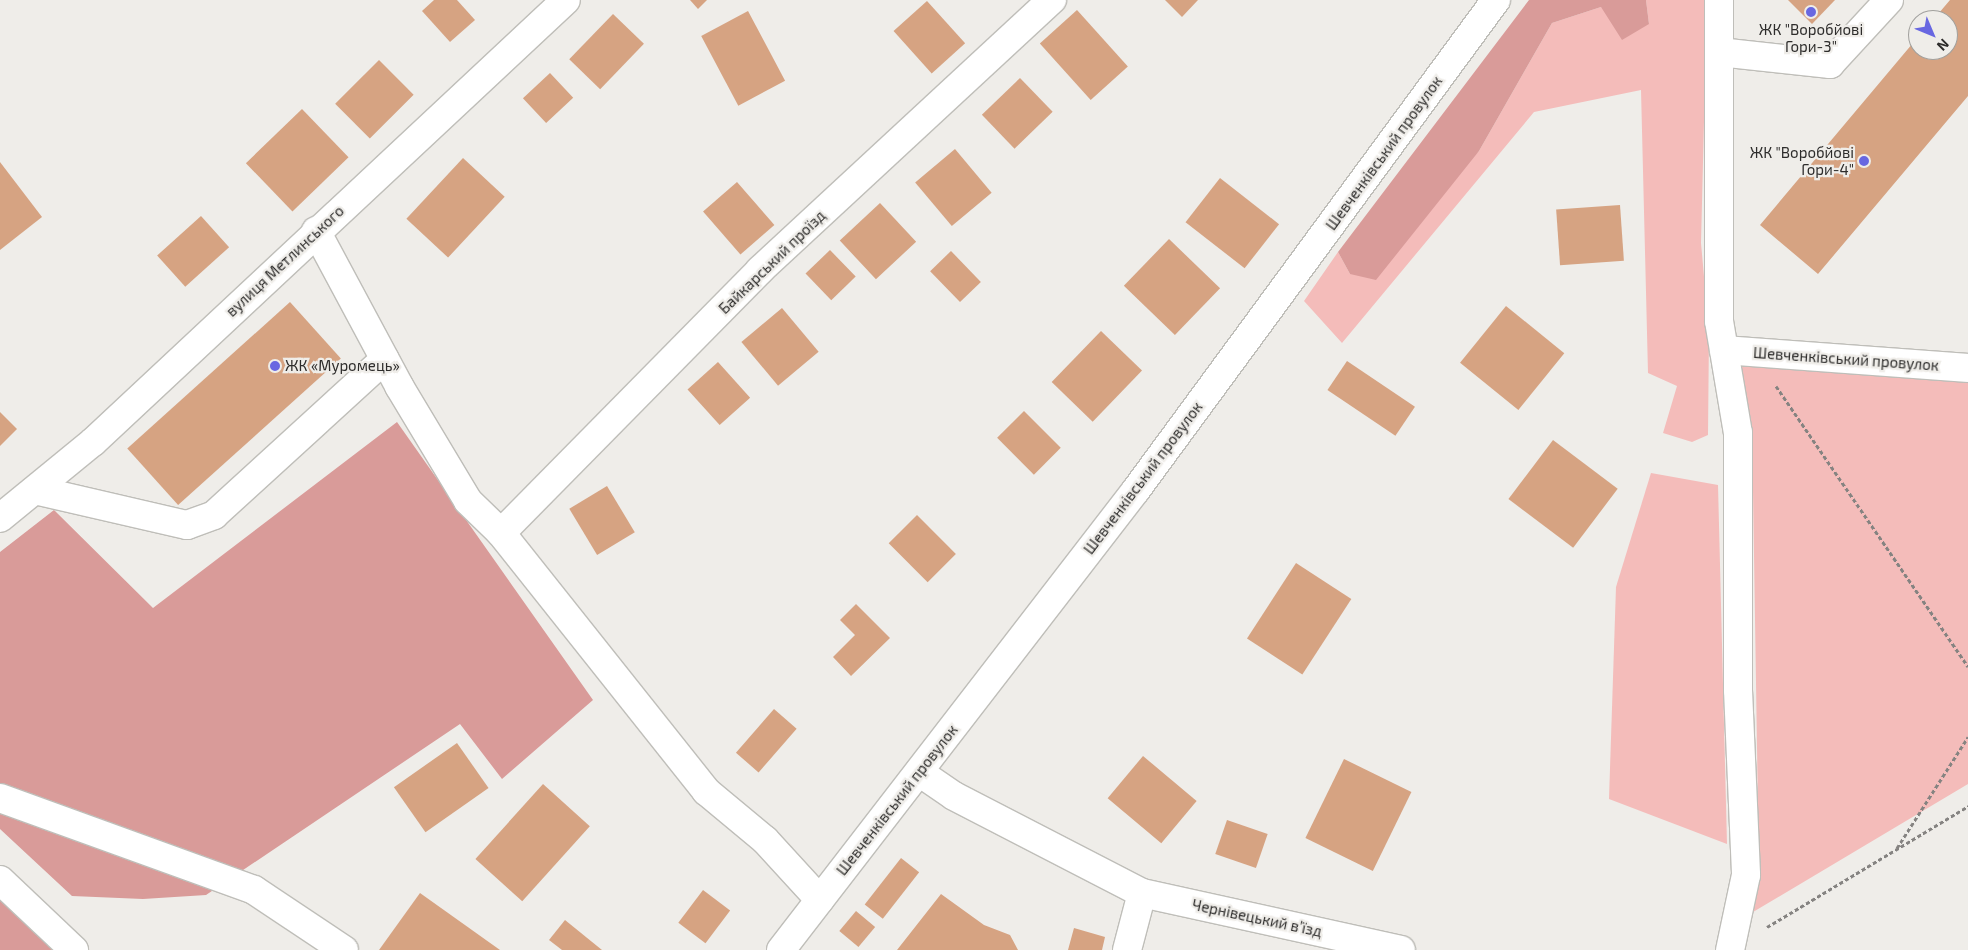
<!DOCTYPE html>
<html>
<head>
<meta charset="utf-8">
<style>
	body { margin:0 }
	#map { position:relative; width:1968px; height:950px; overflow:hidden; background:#efede9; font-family:"Exo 2",sans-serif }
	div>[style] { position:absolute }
	.green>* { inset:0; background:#f4bcba }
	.forest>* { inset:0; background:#d99b99 }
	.building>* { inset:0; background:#d6a382; transform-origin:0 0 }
	.path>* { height:3px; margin-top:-1.5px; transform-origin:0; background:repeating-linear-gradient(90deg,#858381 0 4px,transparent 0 6.5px) }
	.roads { filter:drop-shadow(1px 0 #bfbeb9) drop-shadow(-1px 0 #bfbeb9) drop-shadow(0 1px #bfbeb9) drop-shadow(0 -1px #bfbeb9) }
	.minor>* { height:28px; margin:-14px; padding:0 14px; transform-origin:14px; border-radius:14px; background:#fff }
	.dots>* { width:14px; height:14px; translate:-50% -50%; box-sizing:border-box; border:2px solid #efede9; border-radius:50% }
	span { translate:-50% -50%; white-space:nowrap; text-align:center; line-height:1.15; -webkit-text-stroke:4.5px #efede9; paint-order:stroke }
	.poi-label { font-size:15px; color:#2d2c2b }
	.right { translate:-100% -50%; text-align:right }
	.left { translate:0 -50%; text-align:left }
	.street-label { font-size:15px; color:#2d2c2b }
	.north { position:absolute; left:1908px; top:10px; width:50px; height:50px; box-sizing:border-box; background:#efede9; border:1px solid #a1a09d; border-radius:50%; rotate:135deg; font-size:14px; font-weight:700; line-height:20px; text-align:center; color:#2d2c2b }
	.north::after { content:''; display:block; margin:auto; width:18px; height:22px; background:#6867e1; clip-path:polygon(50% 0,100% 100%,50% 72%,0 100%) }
</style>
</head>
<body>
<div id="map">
	<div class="green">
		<i style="clip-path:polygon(1646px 0,1707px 0,1701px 243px,1709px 332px,1708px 435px,1692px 442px,1663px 433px,1677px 386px,1648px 373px,1641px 90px,1534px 112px,1342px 343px,1304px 301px,1338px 252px,1350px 274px,1479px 151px,1552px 23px,1601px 7px,1649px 24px)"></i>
		<i style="clip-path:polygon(1736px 363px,1968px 380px,1968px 784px,1748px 915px,1759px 875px,1752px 427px)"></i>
		<i style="clip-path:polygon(1651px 473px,1718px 485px,1727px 844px,1609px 799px,1616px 587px)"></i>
	</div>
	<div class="forest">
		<i style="clip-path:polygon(1529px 0,1646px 0,1649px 24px,1622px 40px,1601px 7px,1552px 23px,1479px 151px,1376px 280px,1350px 274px,1338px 252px)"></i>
		<i style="clip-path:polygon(397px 422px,593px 700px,502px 779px,460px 724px,206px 895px,143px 899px,72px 896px,0 829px,0 552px,54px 510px,153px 608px)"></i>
		<i style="clip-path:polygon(0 898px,56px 950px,0 950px)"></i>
	</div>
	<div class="building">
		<i style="clip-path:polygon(434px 0,457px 0,475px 20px,450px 42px,422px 11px)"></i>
		<i style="clip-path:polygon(690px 0,707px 0,698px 9px)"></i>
		<i style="clip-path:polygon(1165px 0,1198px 0,1182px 17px)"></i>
		<i style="clip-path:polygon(1788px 0,1835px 0,1812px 24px)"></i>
		<i style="clip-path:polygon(1950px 0,1968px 0,1968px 96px,1818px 274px,1760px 225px,1918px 37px,1918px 50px,1948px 50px,1948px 20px,1933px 20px)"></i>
		<i style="left:927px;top:1px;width:57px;height:45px;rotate:48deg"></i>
		<i style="left:1077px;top:10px;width:76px;height:50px;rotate:48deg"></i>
		<i style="left:748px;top:11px;width:79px;height:53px;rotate:62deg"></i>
		<i style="left:613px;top:14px;width:43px;height:63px;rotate:44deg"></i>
		<i style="left:379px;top:60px;width:49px;height:62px;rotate:45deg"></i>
		<i style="left:550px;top:73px;width:34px;height:37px;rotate:47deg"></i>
		<i style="left:1020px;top:78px;width:47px;height:53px;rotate:46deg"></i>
		<i style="left:302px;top:109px;width:67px;height:78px;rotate:46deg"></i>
		<i style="left:955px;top:149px;width:57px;height:52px;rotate:50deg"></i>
		<i style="left:463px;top:158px;width:57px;height:83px;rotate:43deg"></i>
		<i style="clip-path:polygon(0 162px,42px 217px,0 250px)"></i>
		<i style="left:1220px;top:178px;width:75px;height:56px;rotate:38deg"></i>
		<i style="left:737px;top:182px;width:57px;height:45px;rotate:49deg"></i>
		<i style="left:880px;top:203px;width:53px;height:55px;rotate:47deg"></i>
		<i style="left:1620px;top:205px;width:56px;height:64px;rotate:86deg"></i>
		<i style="left:201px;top:216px;width:42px;height:59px;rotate:48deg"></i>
		<i style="left:1169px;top:239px;width:71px;height:65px;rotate:44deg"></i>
		<i style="left:830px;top:250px;width:37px;height:34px;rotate:46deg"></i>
		<i style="left:951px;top:251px;width:43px;height:29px;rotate:46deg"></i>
		<i style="left:290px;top:302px;width:76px;height:219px;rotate:48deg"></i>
		<i style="left:1506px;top:306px;width:75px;height:73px;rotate:39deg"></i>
		<i style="left:782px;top:308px;width:57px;height:53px;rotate:50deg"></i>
		<i style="left:1101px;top:331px;width:57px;height:71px;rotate:44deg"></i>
		<i style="left:1347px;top:361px;width:82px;height:35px;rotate:34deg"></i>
		<i style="left:718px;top:362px;width:48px;height:41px;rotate:48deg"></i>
		<i style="left:1024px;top:411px;width:52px;height:38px;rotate:45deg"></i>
		<i style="clip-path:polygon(0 412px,17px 429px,0 446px)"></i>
		<i style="left:1553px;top:440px;width:81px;height:74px;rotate:37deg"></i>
		<i style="left:607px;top:486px;width:54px;height:44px;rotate:59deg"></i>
		<i style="left:917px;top:515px;width:55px;height:40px;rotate:45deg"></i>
		<i style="left:1296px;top:563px;width:66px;height:90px;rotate:33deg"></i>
		<i style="clip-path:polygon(856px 604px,890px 638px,851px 676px,833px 657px,855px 635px,840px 620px)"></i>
		<i style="left:774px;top:709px;width:30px;height:58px;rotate:41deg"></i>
		<i style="left:457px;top:743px;width:55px;height:77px;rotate:55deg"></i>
		<i style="left:1143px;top:756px;width:70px;height:55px;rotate:40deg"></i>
		<i style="left:1344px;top:759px;width:75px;height:88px;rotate:26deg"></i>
		<i style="left:543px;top:784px;width:63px;height:101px;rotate:42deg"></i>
		<i style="left:1227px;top:820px;width:43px;height:36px;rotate:19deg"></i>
		<i style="left:901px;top:858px;width:23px;height:59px;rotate:38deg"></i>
		<i style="left:703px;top:890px;width:34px;height:41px;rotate:37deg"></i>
		<i style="clip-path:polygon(420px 893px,500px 950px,379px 950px)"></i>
		<i style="clip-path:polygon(941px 894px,984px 925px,1010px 935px,1018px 950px,897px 950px)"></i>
		<i style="left:856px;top:911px;width:25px;height:26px;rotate:40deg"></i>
		<i style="clip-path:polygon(565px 920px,602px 950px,562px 950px,549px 940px)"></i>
		<i style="clip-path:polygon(1074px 928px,1105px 937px,1102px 950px,1068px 950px)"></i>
	</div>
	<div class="path">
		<i style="left:1776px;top:386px;width:340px;rotate:55.6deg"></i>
		<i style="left:1897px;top:848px;width:132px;rotate:-57.4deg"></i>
		<i style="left:1767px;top:927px;width:235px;rotate:-31deg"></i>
	</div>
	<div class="roads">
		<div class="minor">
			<i style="left:1719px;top:0;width:321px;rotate:90deg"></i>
			<i style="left:1719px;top:321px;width:114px;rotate:80.4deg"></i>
			<i style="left:1738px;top:433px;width:257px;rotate:90deg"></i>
			<i style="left:1738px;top:690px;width:185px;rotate:87.5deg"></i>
			<i style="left:1746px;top:875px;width:77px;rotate:102deg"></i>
			<i style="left:1719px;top:52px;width:112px;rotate:6.2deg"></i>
			<i style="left:1830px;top:64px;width:87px;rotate:-47.3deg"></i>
			<i style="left:316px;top:231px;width:176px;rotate:61.8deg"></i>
			<i style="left:399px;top:386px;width:134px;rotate:59deg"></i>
			<i style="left:468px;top:501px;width:46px;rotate:44.1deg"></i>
			<i style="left:501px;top:533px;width:330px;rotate:51.5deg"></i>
			<i style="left:706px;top:791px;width:77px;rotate:39.7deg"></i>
			<i style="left:765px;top:840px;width:81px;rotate:47.5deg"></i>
			<i style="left:1724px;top:350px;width:245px;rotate:4.2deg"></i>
			<i style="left:35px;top:490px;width:156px;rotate:13deg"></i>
			<i style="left:187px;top:525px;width:29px;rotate:-20deg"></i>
			<i style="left:214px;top:515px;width:231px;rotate:-42.4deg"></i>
			<i style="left:0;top:518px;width:120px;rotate:-39.3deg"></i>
			<i style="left:93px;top:442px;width:647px;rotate:-43.06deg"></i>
			<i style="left:501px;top:533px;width:369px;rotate:-45.4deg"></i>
			<i style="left:760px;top:270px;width:398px;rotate:-42.8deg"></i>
			<i style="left:919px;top:772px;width:42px;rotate:34.4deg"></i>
			<i style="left:954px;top:796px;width:212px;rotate:27.3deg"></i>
			<i style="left:1142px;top:893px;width:265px;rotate:12.4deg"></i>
			<i style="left:0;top:798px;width:270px;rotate:19.9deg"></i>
			<i style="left:254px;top:890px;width:108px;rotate:33.7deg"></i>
			<i style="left:0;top:880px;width:102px;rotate:43.4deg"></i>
			<i style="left:781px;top:950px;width:581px;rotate:-52.34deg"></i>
			<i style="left:1136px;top:490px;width:608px;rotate:-53.7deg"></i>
			<i style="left:1127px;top:950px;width:59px;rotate:-75.3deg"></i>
		</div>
	</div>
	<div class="dots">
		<i style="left:1811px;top:12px;background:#6867e1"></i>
		<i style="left:1864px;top:161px;background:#6867e1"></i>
		<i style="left:275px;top:366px;background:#6867e1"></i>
	</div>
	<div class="poi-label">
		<span style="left:1811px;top:38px">ЖК "Воробйові<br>Гори-3"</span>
		<span class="right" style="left:1854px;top:161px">ЖК "Воробйові<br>Гори-4"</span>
		<span class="left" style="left:285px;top:366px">ЖК «Муромець»</span>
	</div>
	<div class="street-label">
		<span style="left:1384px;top:153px;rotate:-54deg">Шевченківський провулок</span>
		<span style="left:285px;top:261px;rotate:-43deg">вулиця Метлинського</span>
		<span style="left:772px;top:262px;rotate:-44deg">Байкарський проїзд</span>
		<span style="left:1846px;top:359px;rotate:4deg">Шевченківський провулок</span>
		<span style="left:1143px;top:478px;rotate:-53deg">Шевченківський провулок</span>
		<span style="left:897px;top:800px;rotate:-52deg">Шевченківський провулок</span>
		<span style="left:1257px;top:918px;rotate:12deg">Чернівецький вʼїзд</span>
	</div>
	<div class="north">N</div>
</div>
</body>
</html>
